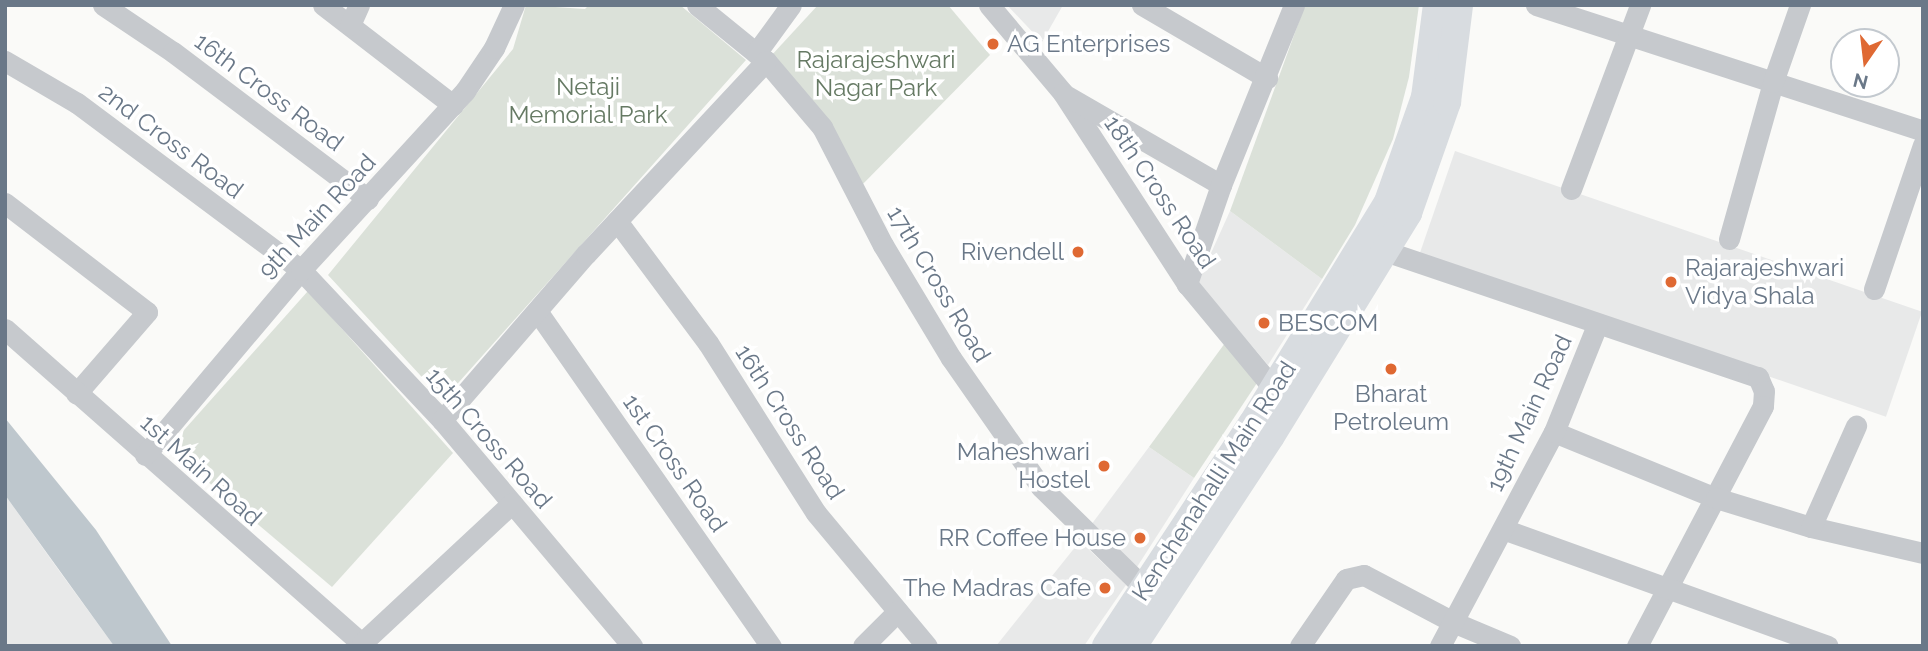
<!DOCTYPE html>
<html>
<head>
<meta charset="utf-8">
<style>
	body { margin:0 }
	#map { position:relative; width:1928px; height:651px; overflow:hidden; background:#fafaf8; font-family:Raleway,sans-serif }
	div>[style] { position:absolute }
	.built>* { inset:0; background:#e8e9e9; transform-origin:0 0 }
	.green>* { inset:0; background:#dbe1d9 }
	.water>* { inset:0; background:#bec7cd }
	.minor>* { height:21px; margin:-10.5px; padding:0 10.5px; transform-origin:10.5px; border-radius:10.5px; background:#c6c9cd }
	.major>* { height:28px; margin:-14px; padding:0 14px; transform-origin:14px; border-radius:14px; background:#d8dce0 }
	.dots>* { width:19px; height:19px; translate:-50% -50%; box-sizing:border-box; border:4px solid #fff; border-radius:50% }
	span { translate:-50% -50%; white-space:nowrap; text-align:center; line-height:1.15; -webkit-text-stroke:7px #fff; paint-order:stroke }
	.poi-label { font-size:24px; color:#6a7888 }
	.left { translate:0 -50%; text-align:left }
	.right { translate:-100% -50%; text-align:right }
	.park-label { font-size:24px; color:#667a64 }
	.street-label { font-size:24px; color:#6a7888 }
	.frame { position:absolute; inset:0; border:7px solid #6a7888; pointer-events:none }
	.north { position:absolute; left:1830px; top:28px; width:70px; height:70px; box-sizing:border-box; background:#fff; border:2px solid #c3c9cf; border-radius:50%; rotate:194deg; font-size:19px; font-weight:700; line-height:28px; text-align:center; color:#6a7888 }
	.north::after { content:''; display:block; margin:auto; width:24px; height:32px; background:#df6933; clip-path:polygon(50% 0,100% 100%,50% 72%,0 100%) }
</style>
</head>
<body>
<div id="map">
	<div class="built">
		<i style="clip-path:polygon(1007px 5px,1063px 5px,1042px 42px)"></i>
		<i style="left:1455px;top:151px;width:494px;height:111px;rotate:19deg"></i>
		<i style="clip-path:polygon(1230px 211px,1322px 279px,1268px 365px,1198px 282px)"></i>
		<i style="clip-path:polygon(1149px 447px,1194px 478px,1137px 567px,1091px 525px)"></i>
		<i style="clip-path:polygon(5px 495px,60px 572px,114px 646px,5px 646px)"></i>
		<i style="clip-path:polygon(1080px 541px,1126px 585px,1084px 646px,996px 646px)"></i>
	</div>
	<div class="green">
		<i style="clip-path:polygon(526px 5px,585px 9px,589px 5px,680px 5px,746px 60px,443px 400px,328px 275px,513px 49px)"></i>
		<i style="clip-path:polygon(818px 5px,948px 5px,990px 55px,857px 190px,770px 57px)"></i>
		<i style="clip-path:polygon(1305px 5px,1419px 5px,1409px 77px,1393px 139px,1355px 225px,1322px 279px,1230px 211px)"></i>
		<i style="clip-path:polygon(308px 291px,453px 453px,332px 587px,168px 448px)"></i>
		<i style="clip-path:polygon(1225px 343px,1257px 383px,1194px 478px,1149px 447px)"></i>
	</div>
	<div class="water">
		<i style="clip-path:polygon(5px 418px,96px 530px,172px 646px,114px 646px,5px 495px)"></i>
	</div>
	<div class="minor">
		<i style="left:103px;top:5px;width:84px;rotate:33.9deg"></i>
		<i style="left:173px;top:52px;width:244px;rotate:37deg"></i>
		<i style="left:323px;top:5px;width:164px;rotate:37.6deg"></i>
		<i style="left:697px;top:5px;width:89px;rotate:39.1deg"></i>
		<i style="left:766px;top:61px;width:87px;rotate:49.7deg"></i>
		<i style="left:822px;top:127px;width:133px;rotate:62.7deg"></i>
		<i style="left:883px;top:245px;width:132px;rotate:59deg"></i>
		<i style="left:951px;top:358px;width:157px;rotate:55.1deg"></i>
		<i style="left:1041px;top:487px;width:144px;rotate:44.4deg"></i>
		<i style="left:989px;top:5px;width:115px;rotate:49.9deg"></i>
		<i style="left:1063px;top:93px;width:228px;rotate:57deg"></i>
		<i style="left:1187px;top:284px;width:149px;rotate:50.4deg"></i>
		<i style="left:1142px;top:5px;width:145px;rotate:30.3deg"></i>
		<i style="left:1536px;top:5px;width:407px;rotate:18deg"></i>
		<i style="left:350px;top:25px;width:22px;rotate:-66deg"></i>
		<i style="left:756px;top:53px;width:59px;rotate:-53.9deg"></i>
		<i style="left:5px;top:61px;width:83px;rotate:30.3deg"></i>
		<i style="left:77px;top:103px;width:279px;rotate:36.7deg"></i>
		<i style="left:301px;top:270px;width:206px;rotate:46.8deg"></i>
		<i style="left:442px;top:420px;width:295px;rotate:49.9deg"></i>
		<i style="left:1067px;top:96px;width:178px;rotate:30deg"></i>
		<i style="left:1221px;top:185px;width:105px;rotate:109deg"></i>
		<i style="left:1221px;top:185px;width:194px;rotate:-67.9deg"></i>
		<i style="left:1571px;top:189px;width:197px;rotate:-69.4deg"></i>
		<i style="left:5px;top:203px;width:179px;rotate:37.5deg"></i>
		<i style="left:147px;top:312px;width:108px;rotate:130.9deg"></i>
		<i style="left:617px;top:221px;width:152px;rotate:53.3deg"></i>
		<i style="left:708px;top:343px;width:201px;rotate:57.6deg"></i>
		<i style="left:816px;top:513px;width:173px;rotate:50.2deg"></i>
		<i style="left:1729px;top:239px;width:163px;rotate:-74.3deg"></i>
		<i style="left:1773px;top:82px;width:82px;rotate:-70.7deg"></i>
		<i style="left:1385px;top:251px;width:394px;rotate:18.7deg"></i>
		<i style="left:1758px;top:377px;width:15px;rotate:67deg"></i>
		<i style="left:1764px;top:391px;width:15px;rotate:94deg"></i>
		<i style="left:1763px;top:406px;width:271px;rotate:117.7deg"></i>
		<i style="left:1874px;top:289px;width:152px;rotate:-71.2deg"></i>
		<i style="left:537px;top:311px;width:409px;rotate:55.1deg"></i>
		<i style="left:5px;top:329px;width:480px;rotate:41.4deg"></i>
		<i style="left:442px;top:420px;width:220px;rotate:-49.1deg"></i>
		<i style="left:586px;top:254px;width:264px;rotate:-47deg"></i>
		<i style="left:1554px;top:432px;width:175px;rotate:22.2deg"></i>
		<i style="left:1716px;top:498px;width:99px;rotate:17deg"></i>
		<i style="left:1811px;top:527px;width:115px;rotate:13.1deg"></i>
		<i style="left:145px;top:455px;width:242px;rotate:-49.9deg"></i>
		<i style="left:301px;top:270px;width:243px;rotate:-47.5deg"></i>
		<i style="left:465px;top:91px;width:52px;rotate:-56deg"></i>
		<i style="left:494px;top:48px;width:47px;rotate:-65.1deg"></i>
		<i style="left:1811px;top:527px;width:111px;rotate:-66deg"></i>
		<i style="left:1503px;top:529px;width:345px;rotate:19.8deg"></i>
		<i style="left:362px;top:643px;width:205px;rotate:-43deg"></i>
		<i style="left:863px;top:646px;width:49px;rotate:-45deg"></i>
		<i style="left:1300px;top:646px;width:81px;rotate:-55.5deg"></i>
		<i style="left:1346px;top:579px;width:18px;rotate:-13deg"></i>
		<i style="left:1364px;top:575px;width:101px;rotate:27.8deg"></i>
		<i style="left:1453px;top:622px;width:62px;rotate:22.8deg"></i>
		<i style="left:1440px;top:646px;width:242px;rotate:-62deg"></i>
		<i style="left:1554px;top:432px;width:115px;rotate:-68.1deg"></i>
	</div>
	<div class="major">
		<i style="left:1106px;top:646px;width:266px;rotate:-56.7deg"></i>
		<i style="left:1252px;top:424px;width:260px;rotate:-58.5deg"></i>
		<i style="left:1388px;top:202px;width:111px;rotate:-70.6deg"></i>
		<i style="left:1425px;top:97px;width:93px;rotate:-82.6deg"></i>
		<i style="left:1133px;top:646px;width:251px;rotate:-56.7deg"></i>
		<i style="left:1271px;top:436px;width:262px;rotate:-58.4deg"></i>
		<i style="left:1408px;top:213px;width:118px;rotate:-70.6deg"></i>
		<i style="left:1447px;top:102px;width:98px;rotate:-82.9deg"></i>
	</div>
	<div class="dots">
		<i style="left:993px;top:44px;background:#df6933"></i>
		<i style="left:1078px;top:252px;background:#df6933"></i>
		<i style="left:1671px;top:282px;background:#df6933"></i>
		<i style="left:1264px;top:323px;background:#df6933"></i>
		<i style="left:1391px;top:369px;background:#df6933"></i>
		<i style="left:1104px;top:466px;background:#df6933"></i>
		<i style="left:1140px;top:538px;background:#df6933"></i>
		<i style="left:1105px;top:588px;background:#df6933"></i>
	</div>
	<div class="poi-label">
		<span class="left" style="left:1007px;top:44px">AG Enterprises</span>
		<span class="right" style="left:1064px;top:252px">Rivendell</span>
		<span class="left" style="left:1685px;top:282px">Rajarajeshwari<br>Vidya Shala</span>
		<span class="left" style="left:1278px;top:323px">BESCOM</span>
		<span style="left:1391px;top:408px">Bharat<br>Petroleum</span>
		<span class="right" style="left:1090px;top:466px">Maheshwari<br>Hostel</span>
		<span class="right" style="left:1126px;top:538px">RR Coffee House</span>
		<span class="right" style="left:1091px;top:588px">The Madras Cafe</span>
	</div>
	<div class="park-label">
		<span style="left:876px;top:74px">Rajarajeshwari<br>Nagar Park</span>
		<span style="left:588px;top:101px">Netaji<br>Memorial Park</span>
	</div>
	<div class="street-label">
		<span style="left:269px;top:92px;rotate:37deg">16th Cross Road</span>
		<span style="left:171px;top:141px;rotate:37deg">2nd Cross Road</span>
		<span style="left:1160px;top:192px;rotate:56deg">18th Cross Road</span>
		<span style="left:317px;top:216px;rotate:-47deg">9th Main Road</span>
		<span style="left:939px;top:284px;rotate:59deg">17th Cross Road</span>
		<span style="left:1529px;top:413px;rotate:-65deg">19th Main Road</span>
		<span style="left:790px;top:422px;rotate:57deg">16th Cross Road</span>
		<span style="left:489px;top:438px;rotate:49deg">15th Cross Road</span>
		<span style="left:675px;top:463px;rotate:55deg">1st Cross Road</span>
		<span style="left:201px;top:470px;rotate:42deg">1st Main Road</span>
		<span style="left:1214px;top:481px;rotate:-57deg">Kenchenahalli Main Road</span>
	</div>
	<div class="frame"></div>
	<div class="north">N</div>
</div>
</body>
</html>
